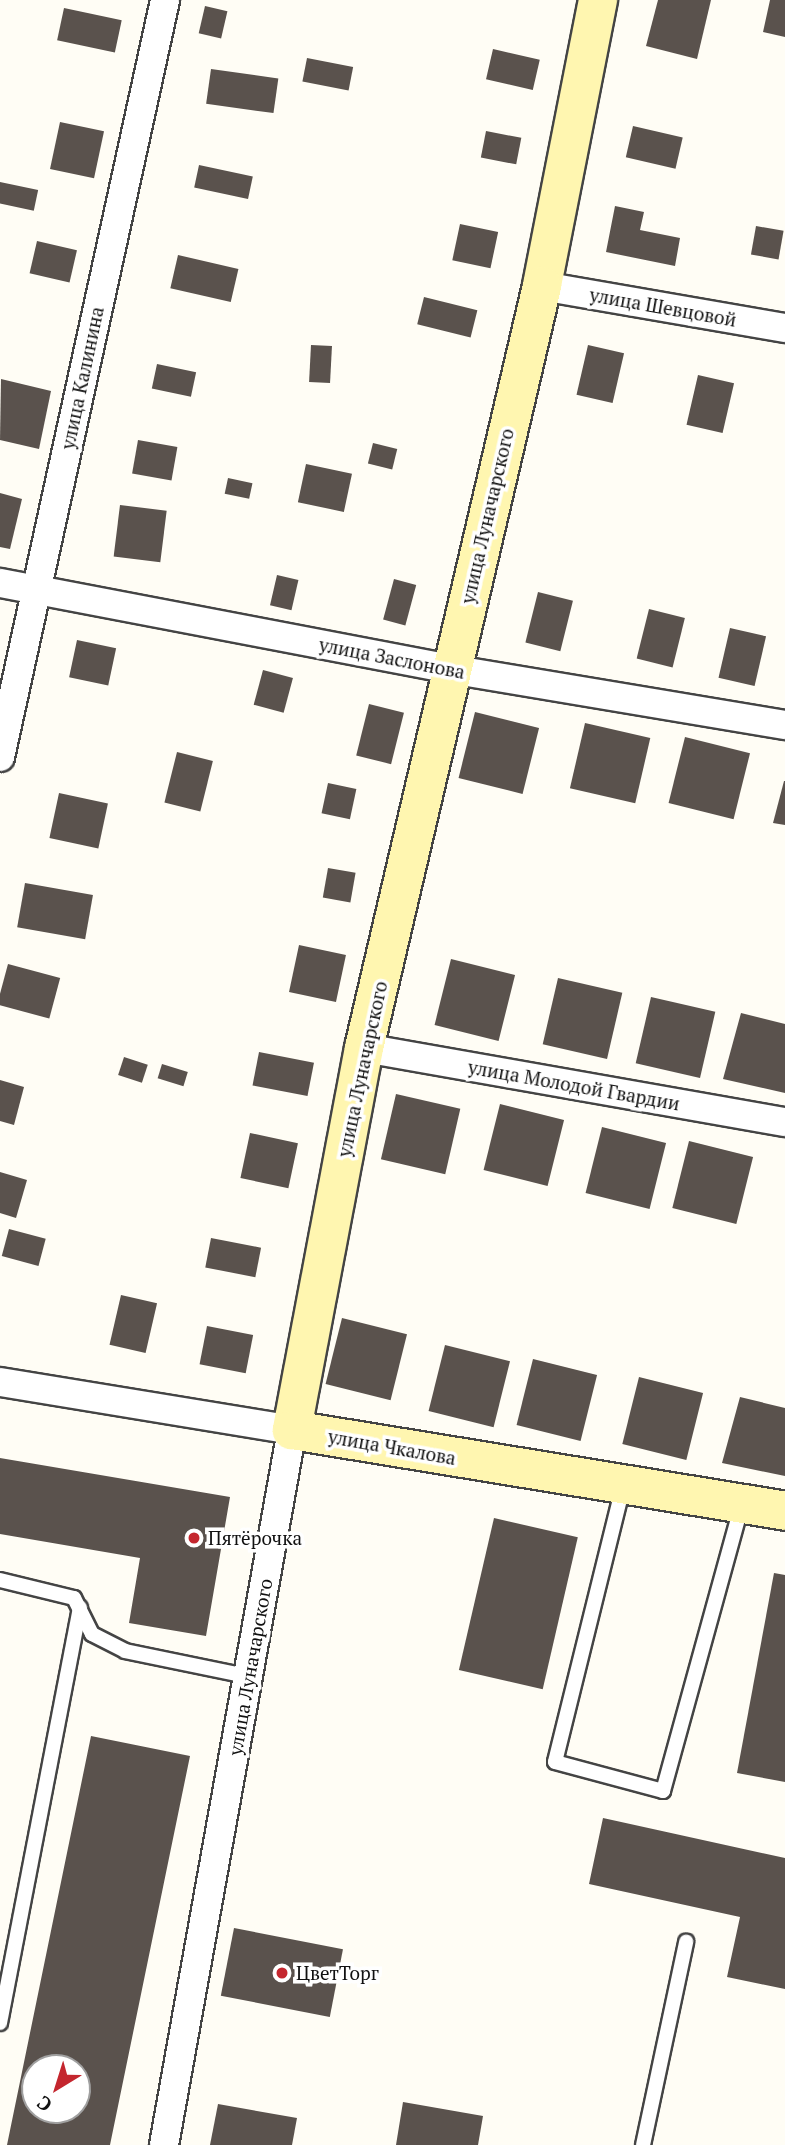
<!DOCTYPE html>
<html>
<head>
<meta charset="utf-8">
<style>
	body { margin:0 }
	#map { position:relative; width:785px; height:2145px; overflow:hidden; background:#fffdf5; font-family:"PT Serif",serif }
	div>[style] { position:absolute }
	.building>* { inset:0; background:#5a524d; transform-origin:0 0 }
	.roads { filter:drop-shadow(2px 0 #444) drop-shadow(-2px 0 #444) drop-shadow(0 2px #444) drop-shadow(0 -2px #444) }
	.service>* { height:14px; margin:-7px; padding:0 7px; transform-origin:7px; border-radius:7px; background:#fff }
	.minor>* { height:28px; margin:-14px; padding:0 14px; transform-origin:14px; border-radius:14px; background:#fff }
	.secondary>* { height:38px; margin:-19px; padding:0 19px; transform-origin:19px; border-radius:19px; background:#fff6b0 }
	.dots>* { width:19px; height:19px; translate:-50% -50%; box-sizing:border-box; border:4px solid #fff; border-radius:50% }
	span { translate:-50% -50%; white-space:nowrap; text-align:center; line-height:1.15; -webkit-text-stroke:7px #fff; paint-order:stroke }
	.street-label { font-size:19px; color:#111 }
	.poi-label { font-size:19px; color:#111 }
	.left { translate:0 -50%; text-align:left }
	.north { position:absolute; left:21px; top:2054px; width:70px; height:70px; box-sizing:border-box; background:#fff; border:2px solid #a0a0a0; border-radius:50%; rotate:218deg; font-size:19px; font-weight:700; line-height:28px; text-align:center; color:#111 }
	.north::after { content:''; display:block; margin:auto; width:24px; height:32px; background:#c4262e; clip-path:polygon(50% 0,100% 100%,50% 72%,0 100%) }
</style>
</head>
<body>
<div id="map">
	<div class="building">
		<i style="clip-path:polygon(658px 0,711px 0,697px 59px,646px 46px)"></i>
		<i style="clip-path:polygon(770px 0,785px 0,785px 37px,763px 32px)"></i>
		<i style="left:205px;top:6px;width:23px;height:28px;rotate:13deg"></i>
		<i style="left:64px;top:8px;width:59px;height:33px;rotate:12deg"></i>
		<i style="left:493px;top:49px;width:48px;height:31px;rotate:13deg"></i>
		<i style="left:307px;top:58px;width:47px;height:24px;rotate:11deg"></i>
		<i style="left:211px;top:69px;width:68px;height:35px;rotate:8deg"></i>
		<i style="left:60px;top:122px;width:45px;height:48px;rotate:12deg"></i>
		<i style="left:633px;top:126px;width:51px;height:32px;rotate:13deg"></i>
		<i style="left:486px;top:131px;width:36px;height:27px;rotate:11deg"></i>
		<i style="left:199px;top:165px;width:55px;height:23px;rotate:12deg"></i>
		<i style="left:0;top:182px;width:39px;height:21px;rotate:12deg"></i>
		<i style="clip-path:polygon(615px 206px,644px 212px,640px 230px,680px 238px,675px 266px,606px 252px)"></i>
		<i style="left:460px;top:224px;width:39px;height:37px;rotate:12deg"></i>
		<i style="left:756px;top:226px;width:28px;height:29px;rotate:10deg"></i>
		<i style="left:37px;top:241px;width:41px;height:33px;rotate:13deg"></i>
		<i style="left:178px;top:255px;width:62px;height:34px;rotate:13deg"></i>
		<i style="left:424px;top:297px;width:55px;height:28px;rotate:14deg"></i>
		<i style="left:311px;top:345px;width:21px;height:37px;rotate:3deg"></i>
		<i style="left:588px;top:345px;width:37px;height:51px;rotate:13deg"></i>
		<i style="left:157px;top:364px;width:40px;height:25px;rotate:12deg"></i>
		<i style="left:698px;top:375px;width:37px;height:51px;rotate:13deg"></i>
		<i style="clip-path:polygon(1px 379px,51px 391px,39px 449px,0 440px)"></i>
		<i style="left:138px;top:440px;width:40px;height:34px;rotate:10deg"></i>
		<i style="left:373px;top:443px;width:25px;height:21px;rotate:14deg"></i>
		<i style="left:306px;top:464px;width:47px;height:39px;rotate:12deg"></i>
		<i style="left:228px;top:478px;width:25px;height:16px;rotate:12deg"></i>
		<i style="clip-path:polygon(0 493px,22px 499px,10px 549px,0 547px)"></i>
		<i style="left:120px;top:505px;width:47px;height:52px;rotate:7deg"></i>
		<i style="left:277px;top:575px;width:22px;height:31px;rotate:13deg"></i>
		<i style="left:394px;top:579px;width:23px;height:42px;rotate:15deg"></i>
		<i style="left:538px;top:592px;width:36px;height:52px;rotate:14deg"></i>
		<i style="left:649px;top:609px;width:37px;height:51px;rotate:14deg"></i>
		<i style="left:730px;top:628px;width:37px;height:51px;rotate:13deg"></i>
		<i style="left:77px;top:640px;width:40px;height:38px;rotate:12deg"></i>
		<i style="left:263px;top:670px;width:31px;height:36px;rotate:15deg"></i>
		<i style="left:369px;top:704px;width:36px;height:53px;rotate:14deg"></i>
		<i style="left:475px;top:712px;width:66px;height:68px;rotate:14deg"></i>
		<i style="left:585px;top:723px;width:67px;height:67px;rotate:13deg"></i>
		<i style="left:685px;top:737px;width:67px;height:68px;rotate:14deg"></i>
		<i style="left:177px;top:752px;width:37px;height:52px;rotate:14deg"></i>
		<i style="clip-path:polygon(784px 781px,785px 781px,785px 825px,773px 823px)"></i>
		<i style="left:328px;top:783px;width:29px;height:31px;rotate:12deg"></i>
		<i style="left:59px;top:793px;width:50px;height:46px;rotate:12deg"></i>
		<i style="left:328px;top:868px;width:28px;height:30px;rotate:10deg"></i>
		<i style="left:25px;top:883px;width:69px;height:45px;rotate:10deg"></i>
		<i style="left:299px;top:945px;width:48px;height:48px;rotate:12deg"></i>
		<i style="left:451px;top:959px;width:66px;height:68px;rotate:14deg"></i>
		<i style="left:8px;top:964px;width:54px;height:42px;rotate:15deg"></i>
		<i style="left:558px;top:978px;width:66px;height:68px;rotate:13deg"></i>
		<i style="left:651px;top:997px;width:66px;height:68px;rotate:13deg"></i>
		<i style="clip-path:polygon(741px 1013px,785px 1024px,785px 1093px,723px 1079px)"></i>
		<i style="left:259px;top:1052px;width:56px;height:34px;rotate:11deg"></i>
		<i style="left:124px;top:1057px;width:25px;height:19px;rotate:18deg"></i>
		<i style="left:162px;top:1064px;width:27px;height:15px;rotate:17deg"></i>
		<i style="clip-path:polygon(0 1080px,24px 1087px,14px 1125px,0 1121px)"></i>
		<i style="left:396px;top:1094px;width:66px;height:67px;rotate:13deg"></i>
		<i style="left:500px;top:1104px;width:66px;height:68px;rotate:14deg"></i>
		<i style="left:602px;top:1127px;width:66px;height:68px;rotate:14deg"></i>
		<i style="left:250px;top:1133px;width:49px;height:46px;rotate:12deg"></i>
		<i style="left:689px;top:1141px;width:66px;height:69px;rotate:14deg"></i>
		<i style="clip-path:polygon(0 1172px,27px 1180px,16px 1218px,0 1213px)"></i>
		<i style="left:9px;top:1229px;width:38px;height:28px;rotate:15deg"></i>
		<i style="left:211px;top:1238px;width:51px;height:30px;rotate:11deg"></i>
		<i style="left:121px;top:1295px;width:37px;height:51px;rotate:13deg"></i>
		<i style="left:342px;top:1318px;width:67px;height:68px;rotate:14deg"></i>
		<i style="left:207px;top:1326px;width:47px;height:39px;rotate:11deg"></i>
		<i style="left:445px;top:1345px;width:67px;height:68px;rotate:14deg"></i>
		<i style="left:533px;top:1359px;width:66px;height:68px;rotate:14deg"></i>
		<i style="left:639px;top:1377px;width:66px;height:69px;rotate:14deg"></i>
		<i style="clip-path:polygon(740px 1397px,785px 1408px,785px 1476px,722px 1463px)"></i>
		<i style="clip-path:polygon(0 1458px,230px 1497px,206px 1636px,129px 1623px,140px 1558px,0 1534px)"></i>
		<i style="left:494px;top:1518px;width:86px;height:156px;rotate:13deg"></i>
		<i style="clip-path:polygon(774px 1573px,785px 1575px,785px 1782px,737px 1773px)"></i>
		<i style="clip-path:polygon(evenodd,91px 1736px,190px 1756px,110px 2145px,7px 2145px,91px 1736px,35px 2068px,77px 2068px,77px 2110px,35px 2110px,35px 2068px)"></i>
		<i style="clip-path:polygon(603px 1818px,785px 1858px,785px 1989px,727px 1977px,740px 1917px,589px 1884px)"></i>
		<i style="left:234px;top:1928px;width:111px;height:69px;rotate:11deg"></i>
		<i style="clip-path:polygon(403px 2102px,483px 2116px,478px 2145px,396px 2145px)"></i>
		<i style="clip-path:polygon(218px 2104px,297px 2118px,292px 2145px,210px 2145px)"></i>
	</div>
	<div class="roads">
		<div class="service">
			<i style="left:623px;top:1487px;width:283px;rotate:103.9deg"></i>
			<i style="left:555px;top:1762px;width:112px;rotate:15deg"></i>
			<i style="left:663px;top:1791px;width:297px;rotate:-74.6deg"></i>
			<i style="left:0;top:1580px;width:76px;rotate:13.7deg"></i>
			<i style="left:74px;top:1598px;width:40px;rotate:63.4deg"></i>
			<i style="left:92px;top:1634px;width:37px;rotate:27deg"></i>
			<i style="left:125px;top:1651px;width:125px;rotate:11.6deg"></i>
			<i style="left:0;top:2023px;width:423px;rotate:-79.1deg"></i>
			<i style="left:643px;top:2145px;width:208px;rotate:-78deg"></i>
		</div>
		<div class="minor">
			<i style="left:542px;top:286px;width:247px;rotate:9.8deg"></i>
			<i style="left:0;top:583px;width:458px;rotate:10.8deg"></i>
			<i style="left:450px;top:669px;width:340px;rotate:9.5deg"></i>
			<i style="left:0;top:757px;width:775px;rotate:-77.7deg"></i>
			<i style="left:364px;top:1048px;width:427px;rotate:10deg"></i>
			<i style="left:0;top:1382px;width:296px;rotate:9.3deg"></i>
			<i style="left:292px;top:1430px;width:726px;rotate:100.15deg"></i>
		</div>
		<div class="secondary">
			<i style="left:598px;top:0;width:291px;rotate:101.1deg"></i>
			<i style="left:542px;top:286px;width:783px;rotate:103.15deg"></i>
			<i style="left:364px;top:1048px;width:389px;rotate:100.7deg"></i>
			<i style="left:292px;top:1430px;width:500px;rotate:9.3deg"></i>
		</div>
	</div>
	<div class="dots">
		<i style="left:194px;top:1538px;background:#c4262e"></i>
		<i style="left:282px;top:1973px;background:#c4262e"></i>
	</div>
	<div class="street-label">
		<span style="left:663px;top:307px;rotate:10deg">улица Шевцовой</span>
		<span style="left:82px;top:378px;rotate:-78deg">улица Калинина</span>
		<span style="left:487px;top:516px;rotate:-77deg">улица Луначарского</span>
		<span style="left:392px;top:658px;rotate:11deg">улица Заслонова</span>
		<span style="left:362px;top:1069px;rotate:-78deg">улица Луначарского</span>
		<span style="left:574px;top:1085px;rotate:10deg">улица Молодой Гвардии</span>
		<span style="left:392px;top:1447px;rotate:10deg">улица Чкалова</span>
		<span style="left:250px;top:1667px;rotate:-80deg">улица Луначарского</span>
	</div>
	<div class="poi-label">
		<span class="left" style="left:208px;top:1538px">Пятёрочка</span>
		<span class="left" style="left:296px;top:1973px">ЦветТорг</span>
	</div>
	<div class="north">С</div>
</div>
</body>
</html>
